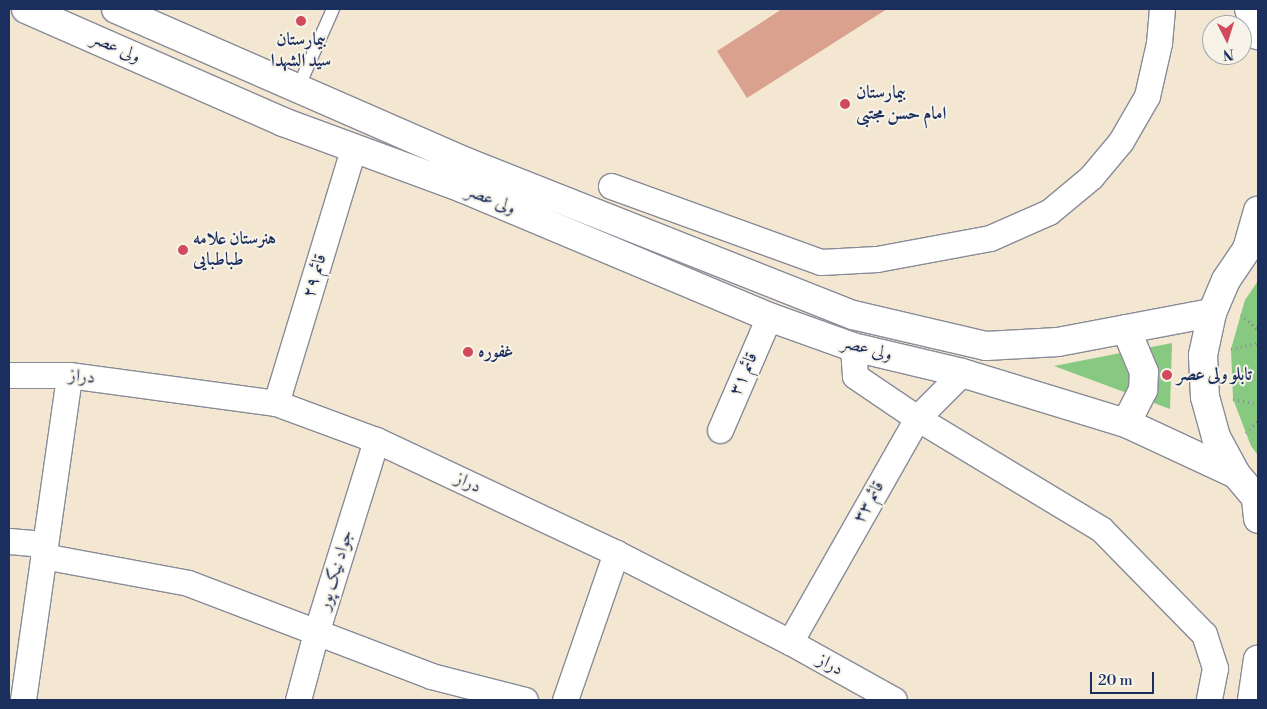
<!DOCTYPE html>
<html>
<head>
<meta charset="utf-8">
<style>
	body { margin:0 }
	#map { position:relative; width:1267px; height:709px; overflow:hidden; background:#f4e7d1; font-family:"Libre Bodoni",Amiri,serif }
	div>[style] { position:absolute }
	.green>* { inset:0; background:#88c981 }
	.building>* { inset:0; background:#daa18f }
	.path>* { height:3px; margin-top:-1.5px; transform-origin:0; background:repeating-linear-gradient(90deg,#888b98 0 1px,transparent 0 5px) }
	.roads { filter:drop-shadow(1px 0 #888b98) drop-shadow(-1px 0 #888b98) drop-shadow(0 1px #888b98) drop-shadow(0 -1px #888b98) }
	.lane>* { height:12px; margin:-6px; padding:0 6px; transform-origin:6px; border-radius:6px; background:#fff }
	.street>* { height:25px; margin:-12.5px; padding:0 12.5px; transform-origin:12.5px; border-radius:12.5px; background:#fff }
	.secondary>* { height:28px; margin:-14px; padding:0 14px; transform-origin:14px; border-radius:14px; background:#fff }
	.primary>* { height:28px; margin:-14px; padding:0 14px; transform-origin:14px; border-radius:14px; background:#fff }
	.dots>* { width:14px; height:14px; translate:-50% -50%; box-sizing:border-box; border:2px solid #f7f3e8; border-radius:50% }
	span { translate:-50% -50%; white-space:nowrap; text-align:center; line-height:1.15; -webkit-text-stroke:4px #f7f3e8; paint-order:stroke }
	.poi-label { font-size:18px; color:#1b2f5e; font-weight:700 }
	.left { translate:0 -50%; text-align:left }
	.street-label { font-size:18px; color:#1b2f5e }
	.frame { position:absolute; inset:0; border:10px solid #1b2f5e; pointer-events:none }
	.north { position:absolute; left:1202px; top:15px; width:50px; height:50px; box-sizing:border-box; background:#f7f3e8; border:1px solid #9fa5b1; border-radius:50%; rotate:175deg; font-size:14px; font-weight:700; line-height:20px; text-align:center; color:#1b2f5e }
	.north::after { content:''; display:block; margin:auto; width:18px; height:22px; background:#d1495b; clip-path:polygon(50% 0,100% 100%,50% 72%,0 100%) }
	.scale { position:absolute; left:1090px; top:672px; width:64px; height:22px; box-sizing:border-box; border:2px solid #1b2f5e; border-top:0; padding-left:6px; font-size:15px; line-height:18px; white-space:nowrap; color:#1b2f5e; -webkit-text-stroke:4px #f7f3e8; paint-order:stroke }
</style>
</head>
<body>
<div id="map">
	<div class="green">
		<i style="clip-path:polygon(1258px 281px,1258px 455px,1251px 446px,1233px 399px,1231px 349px,1245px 300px)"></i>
		<i style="clip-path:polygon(1172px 343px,1170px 409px,1054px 366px)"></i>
	</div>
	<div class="building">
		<i style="clip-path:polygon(782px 9px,887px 9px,747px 98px,717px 51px)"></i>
	</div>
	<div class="path">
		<i style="left:1241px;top:314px;width:23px;rotate:43deg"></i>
		<i style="left:1231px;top:349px;width:28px;rotate:-13deg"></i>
		<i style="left:1233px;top:399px;width:25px;rotate:11deg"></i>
		<i style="left:1246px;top:433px;width:17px;rotate:-45deg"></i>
	</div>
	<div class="roads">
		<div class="lane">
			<i style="left:298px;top:88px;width:86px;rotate:-66.1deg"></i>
		</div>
		<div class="street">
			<i style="left:611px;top:186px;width:223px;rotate:19.9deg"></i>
			<i style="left:821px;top:262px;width:56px;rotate:-3.1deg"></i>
			<i style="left:877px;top:259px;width:115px;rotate:-10.5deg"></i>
			<i style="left:990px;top:238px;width:64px;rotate:-23.8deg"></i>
			<i style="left:1049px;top:212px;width:55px;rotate:-39.8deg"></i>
			<i style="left:1091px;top:177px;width:47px;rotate:-50.2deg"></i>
			<i style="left:1121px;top:141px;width:52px;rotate:-60deg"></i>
			<i style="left:1147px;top:96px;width:54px;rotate:-77.2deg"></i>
			<i style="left:1159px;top:43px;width:34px;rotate:-85deg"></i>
			<i style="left:853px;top:347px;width:29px;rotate:86deg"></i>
			<i style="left:855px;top:376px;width:75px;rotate:34.1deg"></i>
			<i style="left:917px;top:418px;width:215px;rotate:31.1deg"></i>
			<i style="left:1101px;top:529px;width:147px;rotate:45.6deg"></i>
			<i style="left:1204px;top:634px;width:36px;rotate:72deg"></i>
			<i style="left:1215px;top:668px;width:33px;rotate:101deg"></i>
			<i style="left:9px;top:375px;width:60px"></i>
			<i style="left:69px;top:375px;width:209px;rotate:7.7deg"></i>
			<i style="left:276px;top:403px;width:107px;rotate:20.3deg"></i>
			<i style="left:376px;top:440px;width:265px;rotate:25.2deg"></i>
			<i style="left:616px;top:553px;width:195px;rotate:27.1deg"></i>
			<i style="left:790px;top:642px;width:119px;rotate:29.1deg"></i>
			<i style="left:276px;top:403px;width:264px;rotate:-73.1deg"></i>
			<i style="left:720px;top:430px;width:123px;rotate:-66.6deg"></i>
			<i style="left:9px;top:541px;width:35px;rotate:5deg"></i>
			<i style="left:43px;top:556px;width:147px;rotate:10.5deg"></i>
			<i style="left:188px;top:583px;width:260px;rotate:20.9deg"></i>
			<i style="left:431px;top:676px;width:97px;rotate:14.3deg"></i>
			<i style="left:790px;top:642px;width:257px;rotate:-60.4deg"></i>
			<i style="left:917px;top:418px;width:64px;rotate:-45deg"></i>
			<i style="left:23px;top:700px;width:328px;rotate:-81.9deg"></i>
			<i style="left:298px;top:700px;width:69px;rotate:-75deg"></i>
			<i style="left:316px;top:633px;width:202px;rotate:-72.7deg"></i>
			<i style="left:565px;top:700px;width:156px;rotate:-70.9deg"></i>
		</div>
		<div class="secondary">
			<i style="left:26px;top:9px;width:281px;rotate:23.7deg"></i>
			<i style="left:283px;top:122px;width:191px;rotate:20.2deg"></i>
			<i style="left:462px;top:188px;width:333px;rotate:22.8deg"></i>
			<i style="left:769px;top:317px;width:89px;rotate:19.7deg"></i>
			<i style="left:853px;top:347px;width:112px;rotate:13.4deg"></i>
			<i style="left:962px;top:373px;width:171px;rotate:17deg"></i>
			<i style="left:1126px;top:423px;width:121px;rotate:24.9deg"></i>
			<i style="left:116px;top:9px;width:382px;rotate:23.6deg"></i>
			<i style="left:466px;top:162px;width:416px;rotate:21.6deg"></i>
			<i style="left:853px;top:315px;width:137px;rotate:13.1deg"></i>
			<i style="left:986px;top:346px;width:72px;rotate:-3.2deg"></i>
			<i style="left:1058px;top:342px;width:157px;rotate:-10.7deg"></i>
			<i style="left:1126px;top:329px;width:47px;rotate:67.3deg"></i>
			<i style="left:1144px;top:372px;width:18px;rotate:93deg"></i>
			<i style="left:1143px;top:390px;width:37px;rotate:117deg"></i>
			<i style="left:1256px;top:499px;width:20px;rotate:84deg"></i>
			<i style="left:1252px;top:700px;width:41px;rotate:-81.7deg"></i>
		</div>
		<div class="primary">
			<i style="left:1249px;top:9px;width:28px;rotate:71deg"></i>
			<i style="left:1258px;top:239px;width:15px;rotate:138deg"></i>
			<i style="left:1247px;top:249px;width:37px;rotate:124deg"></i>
			<i style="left:1226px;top:280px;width:36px;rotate:113deg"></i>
			<i style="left:1212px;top:313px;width:43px;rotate:102.1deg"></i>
			<i style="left:1203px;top:355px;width:42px;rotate:87.3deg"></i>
			<i style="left:1205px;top:397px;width:41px;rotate:74.6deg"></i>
			<i style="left:1216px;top:437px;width:42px;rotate:61.6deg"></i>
			<i style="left:1236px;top:474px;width:34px;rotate:50deg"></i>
			<i style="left:1247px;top:249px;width:40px;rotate:-74deg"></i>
		</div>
	</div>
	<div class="dots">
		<i style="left:301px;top:21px;background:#d1495b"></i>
		<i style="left:845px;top:104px;background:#d1495b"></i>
		<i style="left:183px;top:250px;background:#d1495b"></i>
		<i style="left:468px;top:352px;background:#d1495b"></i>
		<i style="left:1167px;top:375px;background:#d1495b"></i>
	</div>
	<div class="poi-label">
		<span style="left:301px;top:51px">بیمارستان<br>سید الشهدا</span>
		<span class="left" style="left:856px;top:104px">بیمارستان<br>امام حسن مجتبی</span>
		<span class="left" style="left:193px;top:250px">هنرستان علامه<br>طباطبایی</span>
		<span class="left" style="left:478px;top:352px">غفوره</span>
		<span class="left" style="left:1177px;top:375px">تابلو ولی عصر</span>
	</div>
	<div class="street-label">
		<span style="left:116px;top:48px;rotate:24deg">ولی عصر</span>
		<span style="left:491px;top:200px;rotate:22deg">ولی عصر</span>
		<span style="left:315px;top:276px;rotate:-73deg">قائم ۲۹</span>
		<span style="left:867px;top:349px;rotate:15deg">ولی عصر</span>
		<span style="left:744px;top:374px;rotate:-66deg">قائم ۳۱</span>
		<span style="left:82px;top:377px;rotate:6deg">دراز</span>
		<span style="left:468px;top:483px;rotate:25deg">دراز</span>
		<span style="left:869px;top:502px;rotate:-60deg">قائم ۳۳</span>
		<span style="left:336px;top:570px;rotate:-73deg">جواد نیک پور</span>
		<span style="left:830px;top:665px;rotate:29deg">دراز</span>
	</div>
	<div class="frame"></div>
	<div class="north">N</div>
	<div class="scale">20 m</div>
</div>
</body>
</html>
